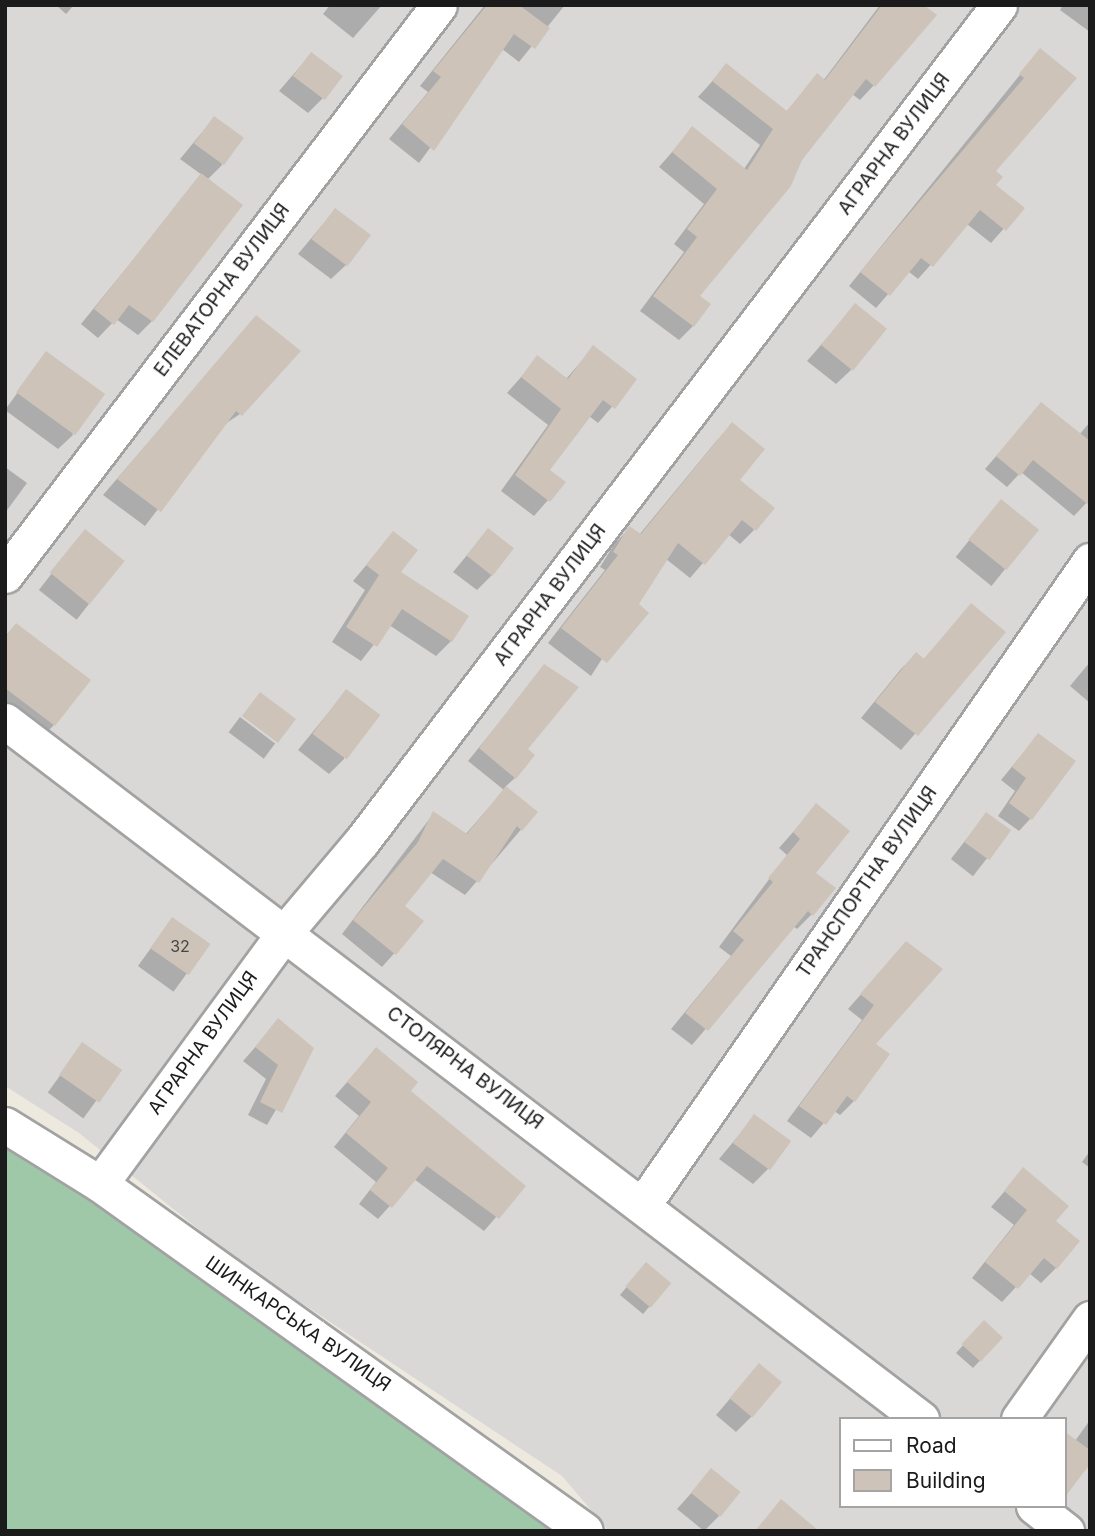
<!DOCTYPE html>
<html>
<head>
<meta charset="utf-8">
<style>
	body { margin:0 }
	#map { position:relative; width:1095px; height:1536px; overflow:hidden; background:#ede9df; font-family:Inter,sans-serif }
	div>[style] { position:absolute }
	.residential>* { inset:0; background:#d9d8d7 }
	.cemetery>* { inset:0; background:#9ec8a7 }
	.shadow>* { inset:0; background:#0003; transform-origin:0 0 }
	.building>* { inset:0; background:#cdc3b8; transform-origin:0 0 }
	.roads { filter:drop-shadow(2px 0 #a2a2a2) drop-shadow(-2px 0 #a2a2a2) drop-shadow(0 2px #a2a2a2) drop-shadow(0 -2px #a2a2a2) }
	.minor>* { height:35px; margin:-17.5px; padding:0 17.5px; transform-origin:17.5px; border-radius:17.5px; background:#fff }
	span { translate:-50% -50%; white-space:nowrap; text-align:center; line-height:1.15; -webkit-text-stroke:6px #fff; paint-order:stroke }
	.number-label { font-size:16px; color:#484542 }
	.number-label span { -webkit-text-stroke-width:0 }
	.street-label { font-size:19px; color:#1b1b1b }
	.frame { position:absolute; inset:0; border:7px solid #1b1b1b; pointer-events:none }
	.legend { position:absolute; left:839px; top:1417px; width:228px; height:91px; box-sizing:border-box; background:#fff; border:2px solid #a4a4a4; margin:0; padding:9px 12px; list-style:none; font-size:21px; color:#1b1b1b }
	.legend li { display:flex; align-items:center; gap:14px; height:35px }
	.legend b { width:35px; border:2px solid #a4a4a4 }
</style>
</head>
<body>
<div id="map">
	<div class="residential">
		<i style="clip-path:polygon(evenodd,5px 5px,1090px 5px,1090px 1531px,609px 1531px,562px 1476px,238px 1261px,79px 1133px,5px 1086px,5px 5px,841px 1419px,1065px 1419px,1065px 1506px,841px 1506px,841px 1419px)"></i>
	</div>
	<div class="cemetery">
		<i style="clip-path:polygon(5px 1140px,80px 1187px,572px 1531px,5px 1531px)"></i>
	</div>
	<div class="shadow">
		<i style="clip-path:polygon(56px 5px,74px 5px,66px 14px)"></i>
		<i style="clip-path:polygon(330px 5px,382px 5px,353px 38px,323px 14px)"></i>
		<i style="clip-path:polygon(485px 5px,565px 5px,519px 62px,502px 49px,419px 163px,389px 139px,428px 92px,420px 86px)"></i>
		<i style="clip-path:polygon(880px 5px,921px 5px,874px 85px,860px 100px,852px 94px,698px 296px,693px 326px,679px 340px,640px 311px,684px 252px,674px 244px,704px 204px,659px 167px,692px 129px,744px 169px,760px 145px,698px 97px,726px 66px,786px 112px,817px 76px,823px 81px)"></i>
		<i style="clip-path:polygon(1063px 5px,1090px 5px,1090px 32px,1060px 10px)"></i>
		<i style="clip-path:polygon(1040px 50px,993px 171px,994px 185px,1022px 208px,991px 243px,967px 224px,918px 279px,908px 271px,876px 308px,849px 286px)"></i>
		<i style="clip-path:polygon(311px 54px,323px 98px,308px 113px,279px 91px)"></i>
		<i style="clip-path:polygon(214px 118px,222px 165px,207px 180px,152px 321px,138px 335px,116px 319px,98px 338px,81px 324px,202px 175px,180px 159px)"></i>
		<i style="clip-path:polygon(335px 210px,346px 265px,331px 279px,298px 254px)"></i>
		<i style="clip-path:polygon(855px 306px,851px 370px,836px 384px,807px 361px)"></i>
		<i style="clip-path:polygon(256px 317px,240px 414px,222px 426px,145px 526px,103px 495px)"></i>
		<i style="clip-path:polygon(593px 348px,635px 380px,598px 423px,589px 416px,548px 470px,564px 482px,534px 516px,501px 491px,548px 425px,507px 393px,538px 358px,566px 379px)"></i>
		<i style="clip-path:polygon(46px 353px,73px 435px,58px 449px,5px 410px)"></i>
		<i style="clip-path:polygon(1041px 404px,1079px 435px,1090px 422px,1090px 499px,1074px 516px,1021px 472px,1007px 487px,985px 469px)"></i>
		<i style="clip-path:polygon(718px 439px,754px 530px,740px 544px,728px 534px,690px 578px,666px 559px,591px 676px,548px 643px,605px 570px,600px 567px,615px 543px,629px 529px,639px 535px)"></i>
		<i style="clip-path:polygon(5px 467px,27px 483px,5px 513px)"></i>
		<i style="left:1001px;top:501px;width:46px;height:72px;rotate:39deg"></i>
		<i style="clip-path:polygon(488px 530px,492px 575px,477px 590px,453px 572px)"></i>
		<i style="left:85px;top:531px;width:48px;height:75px;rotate:38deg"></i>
		<i style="clip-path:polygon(393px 533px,399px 572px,451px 641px,436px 656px,389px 625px,361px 661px,332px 642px,365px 590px,353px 581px)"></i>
		<i style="clip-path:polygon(971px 605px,1003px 632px,901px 750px,861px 718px,901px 669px,916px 654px,923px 660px)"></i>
		<i style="clip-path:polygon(16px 625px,54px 725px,32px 747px,5px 727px,5px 636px)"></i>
		<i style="clip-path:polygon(1090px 662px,1090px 703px,1070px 686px)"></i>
		<i style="clip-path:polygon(545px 666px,515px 778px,505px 787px,536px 812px,465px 895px,430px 872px,402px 906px,422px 922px,382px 967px,342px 934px,434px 813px,465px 835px,504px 790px,468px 761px)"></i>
		<i style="clip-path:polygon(346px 691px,344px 759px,329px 774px,298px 750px)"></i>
		<i style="left:240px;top:717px;width:44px;height:19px;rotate:37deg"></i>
		<i style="clip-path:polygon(1038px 735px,1031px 818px,1019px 831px,998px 816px,1015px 791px,1001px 780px)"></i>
		<i style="clip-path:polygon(816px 806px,812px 914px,797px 929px,793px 926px,692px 1045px,671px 1029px,731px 956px,719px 947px,787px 855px,779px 848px)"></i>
		<i style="left:986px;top:814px;width:28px;height:57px;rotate:38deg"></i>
		<i style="left:172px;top:919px;width:44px;height:58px;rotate:36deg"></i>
		<i style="clip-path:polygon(893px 958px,874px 1044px,888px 1055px,854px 1101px,840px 1115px,834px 1111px,811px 1138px,787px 1121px,862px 1020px,848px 1009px)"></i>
		<i style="clip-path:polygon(278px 1021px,312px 1048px,267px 1125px,248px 1115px,266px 1079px,243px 1061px)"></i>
		<i style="left:83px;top:1044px;width:44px;height:60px;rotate:36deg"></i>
		<i style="clip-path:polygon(376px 1049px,408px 1091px,523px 1186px,484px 1231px,414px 1179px,378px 1219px,359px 1204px,376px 1182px,334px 1147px,359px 1116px,335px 1096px)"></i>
		<i style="clip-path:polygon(754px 1117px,768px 1169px,753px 1184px,719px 1159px)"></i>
		<i style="clip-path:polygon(1090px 1151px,1090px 1168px,1082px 1162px)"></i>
		<i style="clip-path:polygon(1023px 1170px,1054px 1221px,1056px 1268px,1041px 1283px,1029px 1273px,1002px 1302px,972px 1278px,1014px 1225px,991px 1207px)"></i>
		<i style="clip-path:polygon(639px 1272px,669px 1284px,643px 1314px,620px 1295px)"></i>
		<i style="clip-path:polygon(977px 1330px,1001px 1338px,973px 1368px,956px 1353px)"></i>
		<i style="clip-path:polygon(759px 1365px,751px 1417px,736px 1432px,716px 1415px)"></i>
		<i style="clip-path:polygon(1090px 1420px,1090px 1461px,1075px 1441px)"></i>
		<i style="clip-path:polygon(711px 1471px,719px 1516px,704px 1531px,677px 1509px)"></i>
	</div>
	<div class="building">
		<i style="clip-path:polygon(487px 5px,519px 5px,550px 28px,535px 49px,514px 34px,434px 151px,402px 124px,441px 77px,433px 71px)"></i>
		<i style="clip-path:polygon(882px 5px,924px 5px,937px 15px,875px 87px,866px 79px,802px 160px,791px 186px,700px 296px,711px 304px,694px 327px,653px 296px,697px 237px,687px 229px,717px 189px,672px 152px,692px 126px,747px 170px,773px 129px,712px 81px,726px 63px,787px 111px,817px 73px,825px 80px)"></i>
		<i style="clip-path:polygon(1040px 48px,1077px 78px,996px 171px,1003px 177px,996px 185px,1025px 208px,1006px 231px,980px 210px,933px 267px,921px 258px,890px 296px,860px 272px,1024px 78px,1019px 74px)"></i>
		<i style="left:311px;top:52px;width:40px;height:30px;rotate:37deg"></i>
		<i style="left:214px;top:116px;width:37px;height:34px;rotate:36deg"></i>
		<i style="clip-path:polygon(201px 173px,243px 205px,153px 322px,129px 305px,114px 325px,94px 309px)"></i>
		<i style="left:335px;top:208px;width:45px;height:39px;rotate:37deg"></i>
		<i style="left:855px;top:303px;width:41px;height:54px;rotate:39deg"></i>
		<i style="clip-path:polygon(256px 315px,301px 351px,242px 416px,236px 411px,161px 512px,117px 479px)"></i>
		<i style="clip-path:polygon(593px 345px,637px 379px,615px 409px,603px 400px,550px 470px,566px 482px,550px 502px,515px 475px,561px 409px,521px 377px,537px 355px,568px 379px)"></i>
		<i style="left:46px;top:351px;width:73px;height:51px;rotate:36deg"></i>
		<i style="clip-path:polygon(1041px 402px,1090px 441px,1090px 506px,1033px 460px,1020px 476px,996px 456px)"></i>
		<i style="clip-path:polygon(732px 422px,765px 449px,740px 480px,775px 508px,756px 531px,742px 520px,705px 565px,678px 543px,639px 604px,649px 613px,607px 663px,561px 628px,618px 555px,613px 552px,629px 526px,641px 534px)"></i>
		<i style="left:1001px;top:499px;width:49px;height:52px;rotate:39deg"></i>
		<i style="left:488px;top:528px;width:33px;height:35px;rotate:38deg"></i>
		<i style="left:85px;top:529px;width:51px;height:56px;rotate:39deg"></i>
		<i style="clip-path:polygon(393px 531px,418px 550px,401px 572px,469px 616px,452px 642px,402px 609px,377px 647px,346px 627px,379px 575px,366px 565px)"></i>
		<i style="clip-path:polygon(971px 603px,1006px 632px,918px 736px,875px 702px,916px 652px,924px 659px)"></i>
		<i style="clip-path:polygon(16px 623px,91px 680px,55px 726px,5px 688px,5px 637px)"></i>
		<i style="clip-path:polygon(544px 664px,579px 687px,528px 749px,535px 755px,516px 779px,479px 748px)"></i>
		<i style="left:346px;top:689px;width:43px;height:56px;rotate:37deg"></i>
		<i style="left:260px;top:692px;width:45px;height:30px;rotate:37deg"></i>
		<i style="clip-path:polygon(1038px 733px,1076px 761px,1032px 820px,1009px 803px,1026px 778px,1012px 767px)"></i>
		<i style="clip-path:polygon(506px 786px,538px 812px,522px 831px,517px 826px,479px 883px,443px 859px,405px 906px,424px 921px,396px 955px,353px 920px,418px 842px,433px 811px,467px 834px)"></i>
		<i style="clip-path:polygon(816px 803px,850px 831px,816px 873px,836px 888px,813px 916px,808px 911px,708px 1031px,685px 1013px,744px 940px,733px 931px,773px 882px,768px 878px,800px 839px,793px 832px)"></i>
		<i style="left:986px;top:812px;width:31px;height:37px;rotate:36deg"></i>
		<i style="left:172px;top:917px;width:47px;height:38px;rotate:35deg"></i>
		<i style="clip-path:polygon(906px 941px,943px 969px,876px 1044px,890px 1054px,855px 1102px,847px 1096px,826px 1125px,799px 1106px,874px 1005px,860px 994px)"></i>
		<i style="clip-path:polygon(278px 1018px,314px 1048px,282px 1113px,260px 1102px,278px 1065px,255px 1047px)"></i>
		<i style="left:82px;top:1042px;width:49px;height:40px;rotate:35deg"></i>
		<i style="clip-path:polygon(376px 1047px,418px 1082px,411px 1091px,526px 1186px,499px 1219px,427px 1166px,392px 1208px,370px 1190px,388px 1168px,346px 1133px,371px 1102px,347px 1082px)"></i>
		<i style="left:754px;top:1114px;width:46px;height:36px;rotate:36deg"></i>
		<i style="clip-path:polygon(1023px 1167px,1069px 1206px,1056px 1221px,1080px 1241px,1057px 1269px,1044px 1258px,1018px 1289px,985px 1262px,1027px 1210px,1004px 1191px)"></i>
		<i style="left:646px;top:1262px;width:33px;height:32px;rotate:40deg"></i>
		<i style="left:984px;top:1320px;width:26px;height:33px;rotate:43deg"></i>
		<i style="left:759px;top:1363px;width:30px;height:46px;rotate:40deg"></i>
		<i style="clip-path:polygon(1065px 1432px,1090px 1450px,1090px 1464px,1065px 1497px)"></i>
		<i style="left:711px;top:1468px;width:38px;height:32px;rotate:39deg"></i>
		<i style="clip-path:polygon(781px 1499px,819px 1531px,755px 1531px)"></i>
	</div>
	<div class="roads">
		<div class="minor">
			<i style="left:5px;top:575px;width:716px;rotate:-52.71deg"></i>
			<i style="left:5px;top:721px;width:1152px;rotate:37.31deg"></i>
			<i style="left:5px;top:1125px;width:112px;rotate:31.8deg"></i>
			<i style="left:100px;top:1184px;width:596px;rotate:35.58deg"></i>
			<i style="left:100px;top:1184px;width:313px;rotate:-53.7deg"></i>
			<i style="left:285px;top:932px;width:119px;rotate:-49.8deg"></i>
			<i style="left:362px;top:841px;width:1051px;rotate:-52.69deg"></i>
			<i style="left:644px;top:1203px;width:782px;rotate:-55.21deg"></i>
			<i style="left:1019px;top:1419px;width:123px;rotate:-54.6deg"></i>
			<i style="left:1034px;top:1506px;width:41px;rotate:38deg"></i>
		</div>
	</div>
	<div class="number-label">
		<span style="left:180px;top:946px">32</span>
	</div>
	<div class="street-label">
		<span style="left:894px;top:144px;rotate:-53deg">АГРАРНА ВУЛИЦЯ</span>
		<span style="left:222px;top:290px;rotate:-53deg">ЕЛЕВАТОРНА ВУЛИЦЯ</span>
		<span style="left:550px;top:595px;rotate:-53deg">АГРАРНА ВУЛИЦЯ</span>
		<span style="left:867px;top:882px;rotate:-55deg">ТРАНСПОРТНА ВУЛИЦЯ</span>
		<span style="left:203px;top:1043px;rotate:-54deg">АГРАРНА ВУЛИЦЯ</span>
		<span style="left:465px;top:1068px;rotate:37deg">СТОЛЯРНА ВУЛИЦЯ</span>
		<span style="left:298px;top:1324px;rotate:35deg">ШИНКАРСЬКА ВУЛИЦЯ</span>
	</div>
	<div class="frame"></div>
	<ul class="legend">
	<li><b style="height:9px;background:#fff"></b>Road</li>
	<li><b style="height:19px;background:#cdc3b8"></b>Building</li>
	</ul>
</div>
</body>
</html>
